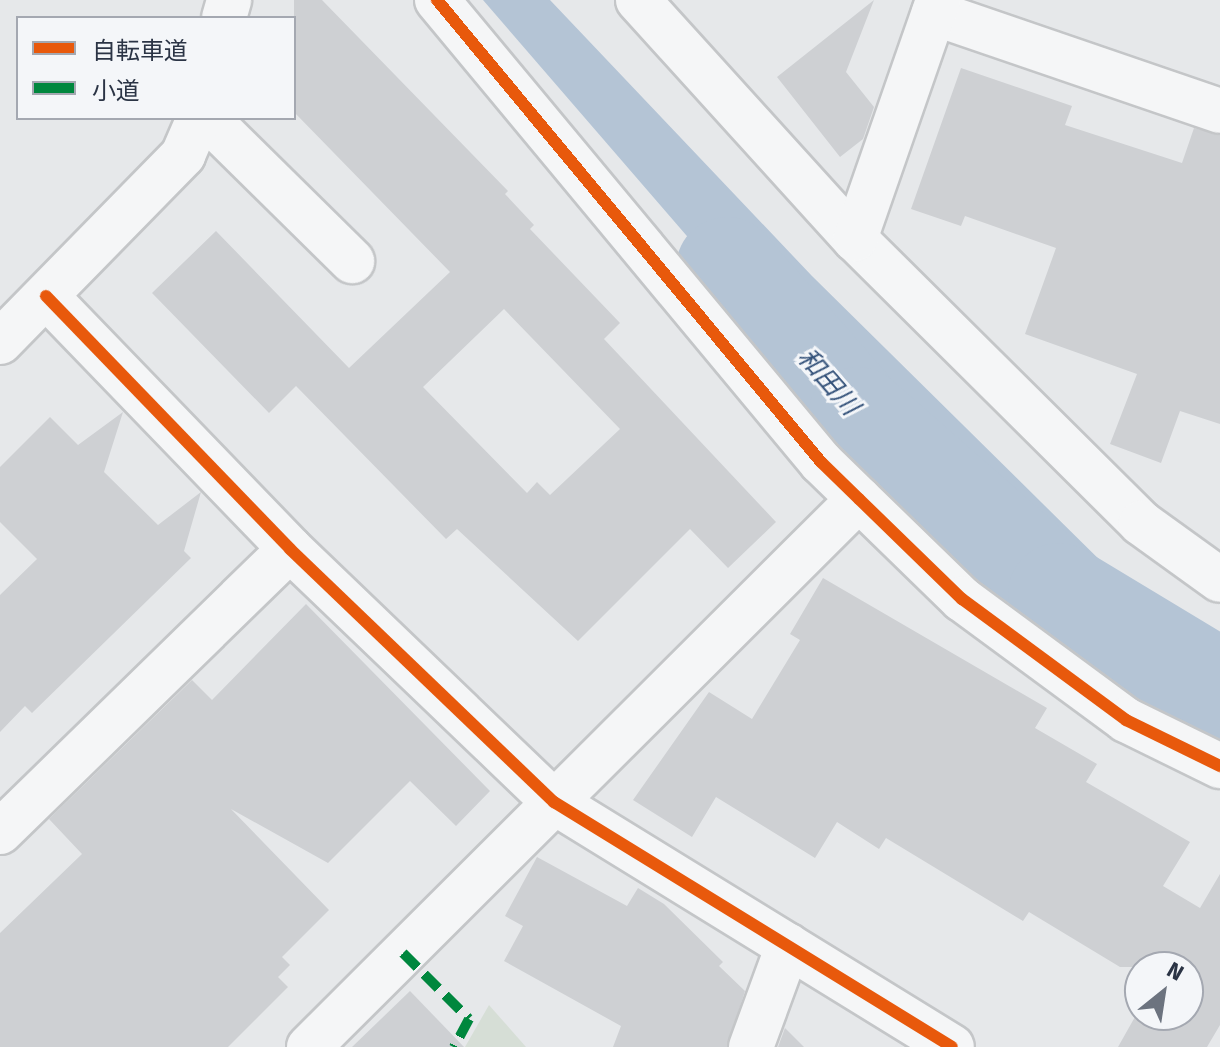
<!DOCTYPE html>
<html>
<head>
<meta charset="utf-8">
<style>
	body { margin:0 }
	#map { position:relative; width:1220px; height:1047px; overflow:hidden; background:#e6e8ea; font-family:"Fira Sans","Noto Sans JP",sans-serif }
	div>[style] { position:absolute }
	.green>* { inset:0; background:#d6ded6 }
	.water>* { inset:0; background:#b4c4d5 }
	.river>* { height:102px; margin:-51px; padding:0 51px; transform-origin:51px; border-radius:51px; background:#b4c4d5 }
	.building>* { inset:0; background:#ced0d3 }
	.roads { filter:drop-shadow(2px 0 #c4c6c8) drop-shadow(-2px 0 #c4c6c8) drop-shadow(0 2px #c4c6c8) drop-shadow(0 -2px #c4c6c8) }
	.street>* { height:44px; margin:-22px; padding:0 22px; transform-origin:22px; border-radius:22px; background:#f5f6f7 }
	.quiet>* { height:10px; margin-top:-5px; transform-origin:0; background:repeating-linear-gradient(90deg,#00873e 0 20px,transparent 0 30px) }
	.cycleway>* { height:12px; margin:-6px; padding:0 6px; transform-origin:6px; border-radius:6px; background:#e8590c }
	span { translate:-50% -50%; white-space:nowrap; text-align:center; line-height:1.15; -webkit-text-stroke:6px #f4f6f9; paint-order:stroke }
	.water-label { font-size:26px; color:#34527a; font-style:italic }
	.legend { position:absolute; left:16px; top:16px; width:280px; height:104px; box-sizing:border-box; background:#f4f6f9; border:2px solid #a4a8b1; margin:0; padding:10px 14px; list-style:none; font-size:24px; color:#2b3445 }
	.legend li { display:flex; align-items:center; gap:16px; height:40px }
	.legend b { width:40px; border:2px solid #a4a8b1 }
	.north { position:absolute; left:1124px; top:951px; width:80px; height:80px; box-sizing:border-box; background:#f4f6f9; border:2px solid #a4a8b1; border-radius:50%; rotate:30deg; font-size:22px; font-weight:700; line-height:32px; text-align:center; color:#2b3445 }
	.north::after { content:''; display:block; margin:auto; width:28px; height:36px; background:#6c737f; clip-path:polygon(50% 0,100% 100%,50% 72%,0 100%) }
</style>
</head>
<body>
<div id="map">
	<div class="green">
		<i style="clip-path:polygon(489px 1005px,526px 1047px,465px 1047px)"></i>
	</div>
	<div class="water">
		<i style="clip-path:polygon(483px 0,550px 0,812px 276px,1119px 579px,1220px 642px,1220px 710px,1082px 628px,737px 294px)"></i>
	</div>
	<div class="river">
		<i style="left:727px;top:268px;width:199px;rotate:48.9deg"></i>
		<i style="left:858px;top:418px;width:267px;rotate:41.2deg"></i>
		<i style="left:1059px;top:594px;width:188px;rotate:31.1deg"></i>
	</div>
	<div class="building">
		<i style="clip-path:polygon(evenodd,294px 0,322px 0,508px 191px,505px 194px,534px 225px,530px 229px,620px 323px,604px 339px,776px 522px,728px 568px,690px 529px,578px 641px,457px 529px,446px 539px,296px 386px,269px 413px,152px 293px,216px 231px,349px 368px,450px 272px,294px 112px,294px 0,504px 309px,620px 429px,550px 495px,537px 482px,527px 493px,423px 387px,504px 309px)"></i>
		<i style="clip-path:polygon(874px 0,846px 72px,874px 107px,863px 139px,840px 157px,777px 77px)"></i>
		<i style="clip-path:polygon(961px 68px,1072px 106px,1065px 125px,1182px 163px,1194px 128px,1220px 135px,1220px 424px,1180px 411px,1161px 463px,1110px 444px,1137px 374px,1025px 334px,1056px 248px,965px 216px,961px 226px,911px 209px)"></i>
		<i style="clip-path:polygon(123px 412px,104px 472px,158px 525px,201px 492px,184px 551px,191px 558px,32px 713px,25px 706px,0 732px,0 595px,37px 559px,0 522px,0 467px,50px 417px,78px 445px)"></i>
		<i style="clip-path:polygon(823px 578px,1047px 708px,1035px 728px,1097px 764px,1086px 782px,1190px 842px,1163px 886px,1200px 908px,1220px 874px,1220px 1025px,1207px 1047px,1118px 1047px,1140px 1008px,1140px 1015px,1188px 1015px,1188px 967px,1120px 967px,1029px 912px,1023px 921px,886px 838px,879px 849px,837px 822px,815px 858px,716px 797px,692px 837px,633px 800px,709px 692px,752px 719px,800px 640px,790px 634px)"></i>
		<i style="clip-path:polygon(306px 604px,490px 791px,456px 826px,410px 781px,328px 863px,231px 809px,329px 910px,282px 957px,290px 965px,278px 977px,288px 987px,228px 1047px,0 1047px,0 933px,82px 854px,49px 819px,192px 680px,212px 700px)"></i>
		<i style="clip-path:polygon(537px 857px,627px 906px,638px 888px,664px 904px,723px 962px,719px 966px,745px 991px,727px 1047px,613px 1047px,621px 1026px,504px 961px,523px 926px,505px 916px)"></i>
		<i style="clip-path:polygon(410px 991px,464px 1047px,352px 1047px)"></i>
		<i style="clip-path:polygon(785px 1028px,804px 1047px,778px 1047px)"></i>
	</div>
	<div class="roads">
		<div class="street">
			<i style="left:437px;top:0;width:601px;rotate:50.27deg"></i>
			<i style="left:821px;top:462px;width:53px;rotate:44.2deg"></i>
			<i style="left:859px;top:499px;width:144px;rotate:44.2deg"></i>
			<i style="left:962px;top:599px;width:204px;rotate:36.4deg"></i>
			<i style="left:1126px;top:720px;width:105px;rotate:26.1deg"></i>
			<i style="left:638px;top:0;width:323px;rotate:47.8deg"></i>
			<i style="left:855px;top:239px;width:403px;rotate:44.8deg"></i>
			<i style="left:1141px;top:523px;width:97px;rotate:35.8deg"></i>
			<i style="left:934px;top:13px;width:302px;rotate:18.9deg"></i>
			<i style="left:224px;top:18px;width:19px;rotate:-74deg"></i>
			<i style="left:207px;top:118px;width:204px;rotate:44.6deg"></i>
			<i style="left:855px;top:239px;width:253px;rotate:-70.8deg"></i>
			<i style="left:46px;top:296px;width:351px;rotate:46deg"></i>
			<i style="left:290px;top:549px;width:366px;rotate:43.8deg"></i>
			<i style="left:554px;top:802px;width:467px;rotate:31.6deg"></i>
			<i style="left:0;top:342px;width:262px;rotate:-45.6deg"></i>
			<i style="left:183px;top:155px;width:40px;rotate:-66.6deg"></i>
			<i style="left:0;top:832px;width:405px;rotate:-44.3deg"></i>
			<i style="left:309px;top:1047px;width:776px;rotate:-44.9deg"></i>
			<i style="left:751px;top:1047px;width:108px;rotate:-69.9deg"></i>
		</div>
	</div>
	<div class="quiet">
		<i style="left:403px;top:953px;width:93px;rotate:45deg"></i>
		<i style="left:469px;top:1019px;width:32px;rotate:118deg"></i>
	</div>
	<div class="cycleway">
		<i style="left:437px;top:0;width:601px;rotate:50.27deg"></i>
		<i style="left:821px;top:462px;width:53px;rotate:44.2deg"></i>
		<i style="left:859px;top:499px;width:144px;rotate:44.2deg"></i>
		<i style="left:962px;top:599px;width:204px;rotate:36.4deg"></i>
		<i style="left:1126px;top:720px;width:105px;rotate:26.1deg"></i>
		<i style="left:46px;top:296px;width:351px;rotate:46deg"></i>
		<i style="left:290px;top:549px;width:366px;rotate:43.8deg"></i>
		<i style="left:554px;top:802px;width:467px;rotate:31.6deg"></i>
	</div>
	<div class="water-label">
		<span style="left:828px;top:382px;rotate:49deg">和田川</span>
	</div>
	<ul class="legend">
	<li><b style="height:10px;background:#e8590c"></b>自転車道</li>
	<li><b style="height:10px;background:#00873e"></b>小道</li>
	</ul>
	<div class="north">N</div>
</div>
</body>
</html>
